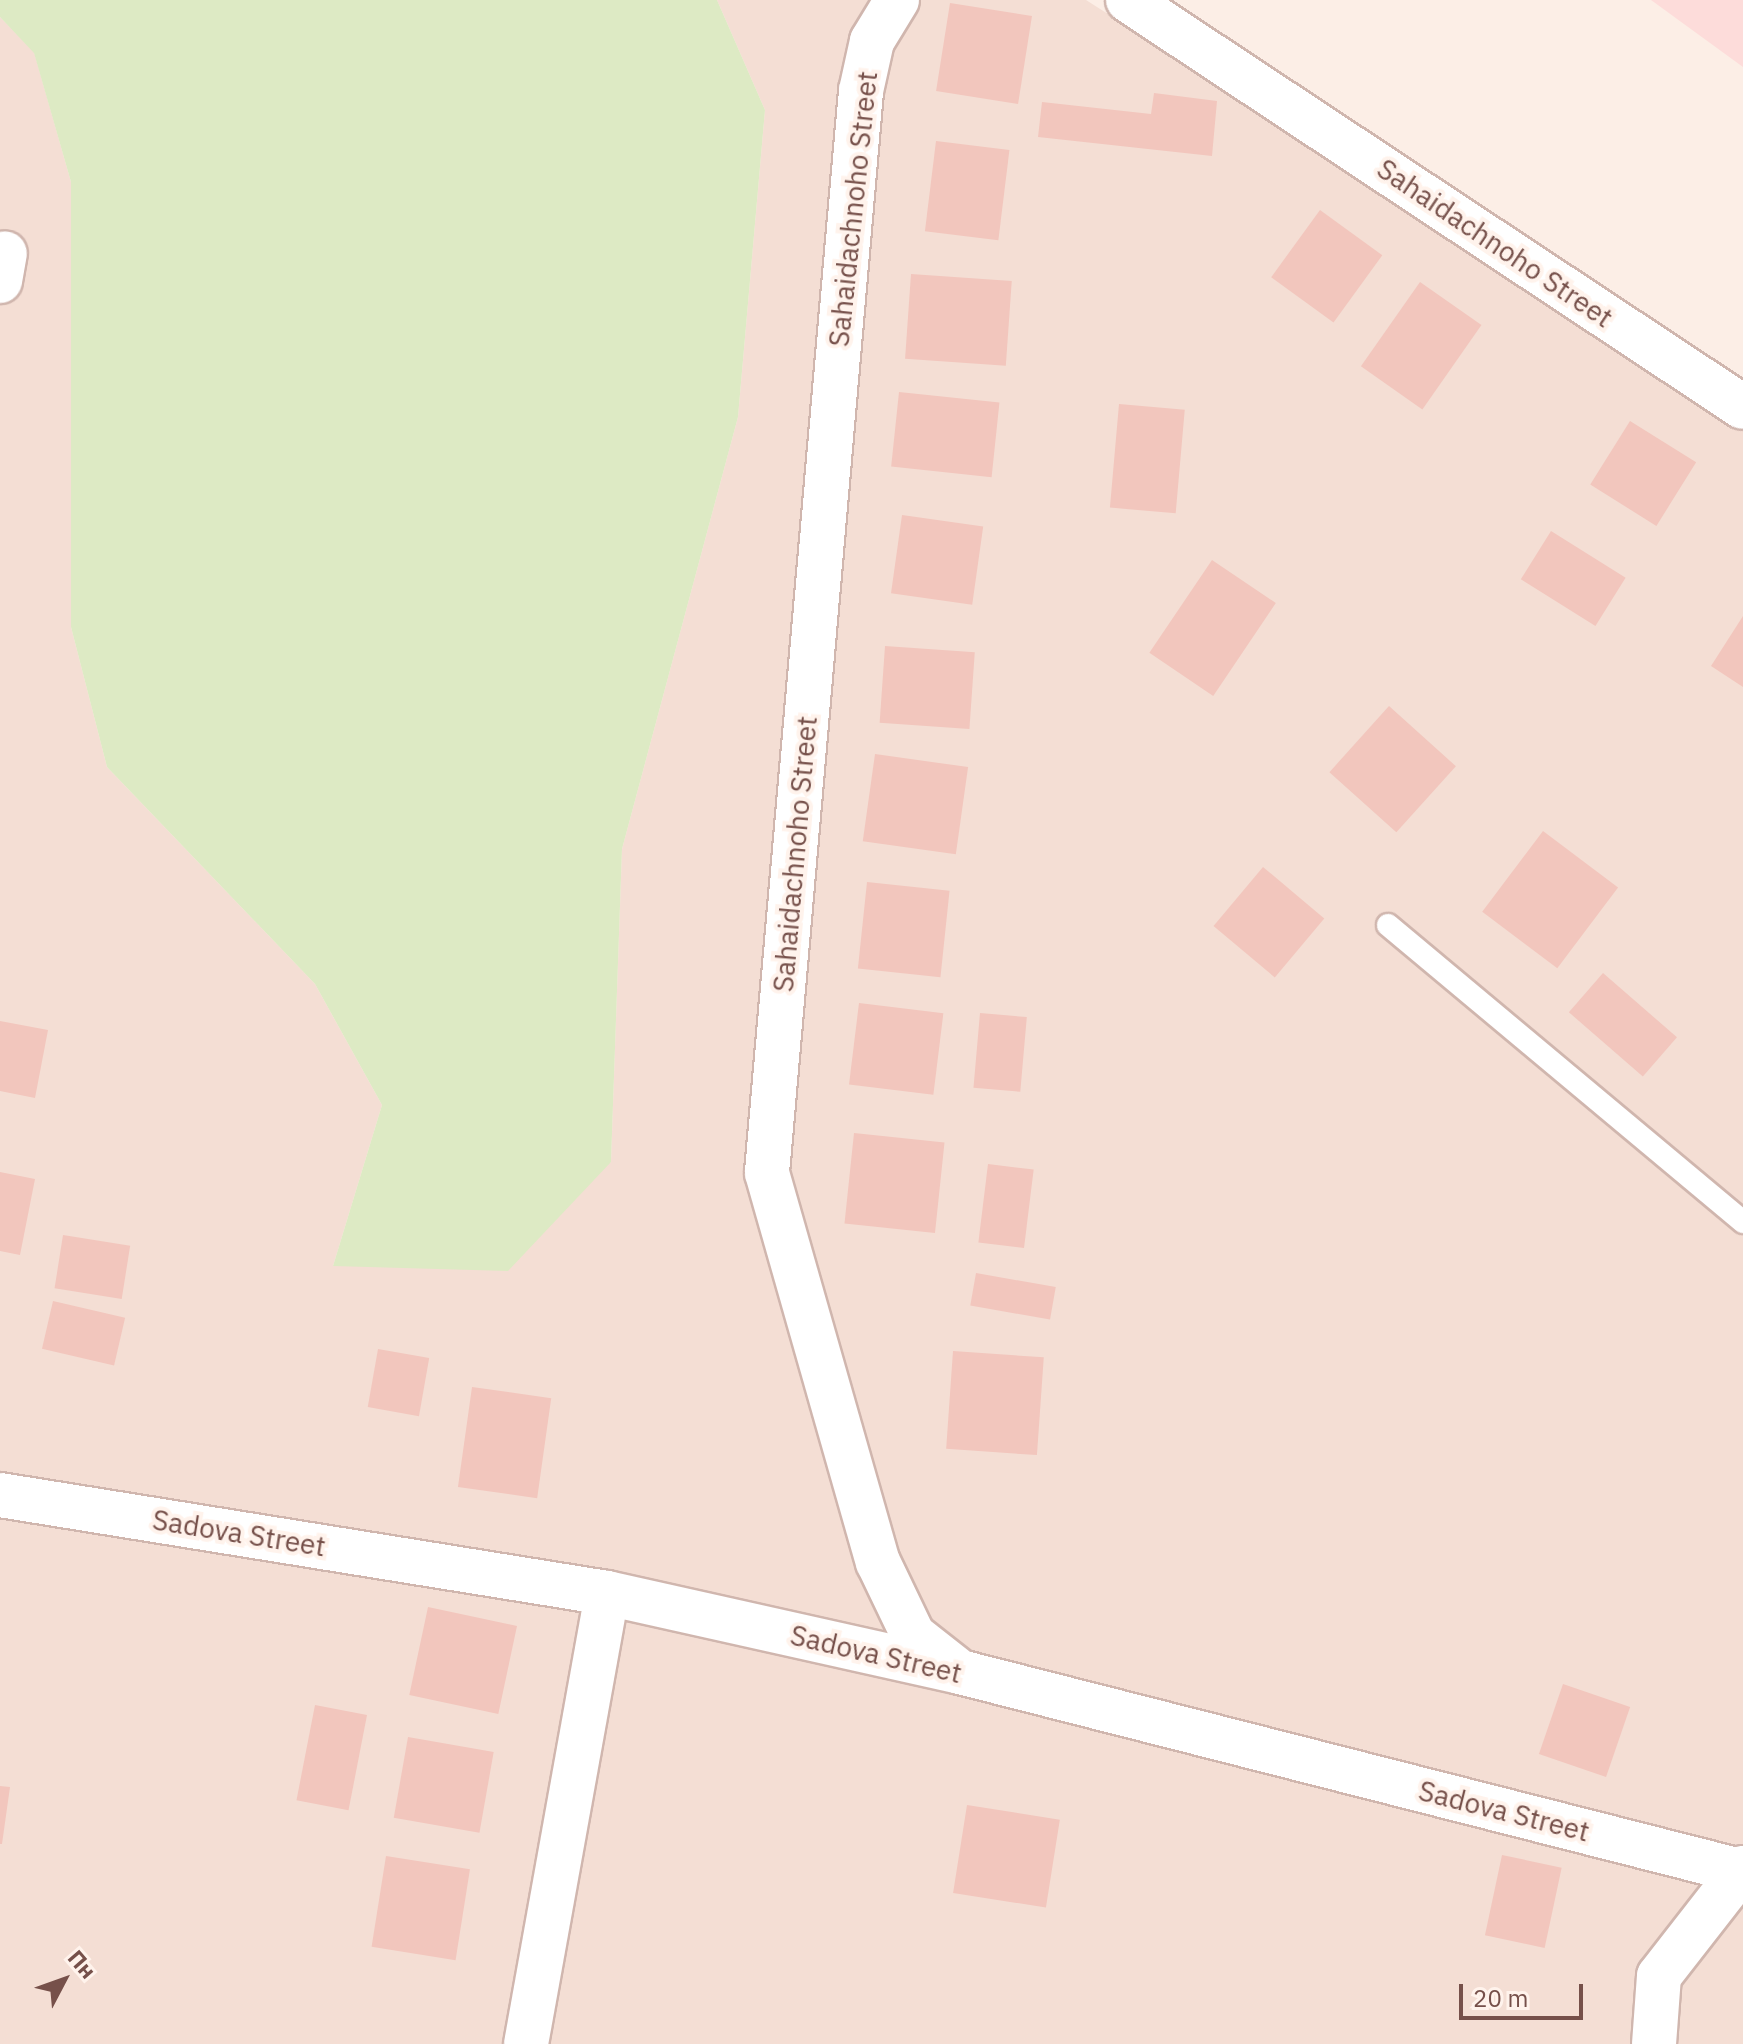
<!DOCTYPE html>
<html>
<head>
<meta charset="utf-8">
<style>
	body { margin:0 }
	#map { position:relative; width:1743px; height:2044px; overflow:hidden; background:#fceee6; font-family:"IBM Plex Sans",sans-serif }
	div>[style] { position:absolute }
	.residential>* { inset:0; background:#f4ded4 }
	.commercial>* { inset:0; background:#fddcda }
	.green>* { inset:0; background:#ddeac4 }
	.building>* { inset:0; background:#f2c6bd; transform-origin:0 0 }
	.roads { filter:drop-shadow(2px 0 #d0b6ae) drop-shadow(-2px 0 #d0b6ae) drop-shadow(0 2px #d0b6ae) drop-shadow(0 -2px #d0b6ae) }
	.lane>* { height:22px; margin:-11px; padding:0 11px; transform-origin:11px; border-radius:11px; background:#fff }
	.street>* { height:44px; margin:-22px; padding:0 22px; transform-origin:22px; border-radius:22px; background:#fff }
	.secondary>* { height:44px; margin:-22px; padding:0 22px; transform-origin:22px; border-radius:22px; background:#fff }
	span { translate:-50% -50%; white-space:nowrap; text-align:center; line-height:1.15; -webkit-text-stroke:8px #fff3ec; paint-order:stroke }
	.street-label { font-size:28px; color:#76504a }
	.north { position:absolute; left:24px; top:1940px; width:80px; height:80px; -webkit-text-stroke:6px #fff3ec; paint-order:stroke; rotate:49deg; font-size:22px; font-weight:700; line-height:32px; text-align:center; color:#76504a }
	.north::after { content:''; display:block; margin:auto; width:28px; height:36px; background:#76504a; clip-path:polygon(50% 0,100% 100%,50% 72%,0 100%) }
	.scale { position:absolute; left:1459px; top:1984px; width:124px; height:36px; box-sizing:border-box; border:4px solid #76504a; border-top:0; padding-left:10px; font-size:24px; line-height:28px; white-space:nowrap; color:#76504a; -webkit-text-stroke:6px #fff3ec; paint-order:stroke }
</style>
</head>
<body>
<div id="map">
	<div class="residential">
		<i style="clip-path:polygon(717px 0,1086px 0,1743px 419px,1743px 2044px,0 2044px,0 17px,34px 52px,71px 182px,71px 627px,107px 767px,315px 984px,382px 1105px,333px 1266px,611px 1162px,622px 849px,738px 417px,765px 110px)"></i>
	</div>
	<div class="commercial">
		<i style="clip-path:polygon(1651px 0,1743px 0,1743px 67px)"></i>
	</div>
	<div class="green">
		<i style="clip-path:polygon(0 0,717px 0,765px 110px,738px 417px,622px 849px,611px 1162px,508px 1271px,333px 1266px,382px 1105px,315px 984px,107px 767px,71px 627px,71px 182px,34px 53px,0 17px)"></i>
	</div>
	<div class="building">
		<i style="left:950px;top:3px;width:83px;height:89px;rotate:9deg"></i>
		<i style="clip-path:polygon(1154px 93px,1217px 101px,1212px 156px,1038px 137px,1042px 102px,1151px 114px)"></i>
		<i style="left:936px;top:141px;width:74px;height:91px;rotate:7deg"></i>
		<i style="left:1320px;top:210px;width:77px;height:83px;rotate:36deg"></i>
		<i style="left:911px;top:274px;width:101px;height:85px;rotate:4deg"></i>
		<i style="left:1420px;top:282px;width:75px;height:103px;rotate:35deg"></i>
		<i style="left:899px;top:392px;width:101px;height:75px;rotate:6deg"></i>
		<i style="left:1119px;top:404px;width:66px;height:104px;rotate:5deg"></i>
		<i style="left:1630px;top:421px;width:78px;height:75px;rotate:32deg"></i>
		<i style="left:902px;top:515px;width:82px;height:79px;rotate:8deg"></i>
		<i style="left:1551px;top:531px;width:88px;height:57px;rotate:32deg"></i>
		<i style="left:1212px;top:560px;width:77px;height:112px;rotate:34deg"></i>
		<i style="clip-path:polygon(1743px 616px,1743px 687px,1711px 666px)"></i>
		<i style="left:885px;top:646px;width:90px;height:77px;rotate:4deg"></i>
		<i style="left:1389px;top:706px;width:90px;height:89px;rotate:42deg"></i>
		<i style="left:875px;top:754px;width:94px;height:88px;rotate:8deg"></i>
		<i style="left:1543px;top:831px;width:94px;height:101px;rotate:37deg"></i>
		<i style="left:1263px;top:867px;width:80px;height:77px;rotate:40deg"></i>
		<i style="left:867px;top:882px;width:83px;height:87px;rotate:6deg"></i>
		<i style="left:1603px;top:973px;width:98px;height:52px;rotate:41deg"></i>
		<i style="left:859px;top:1003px;width:85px;height:82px;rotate:7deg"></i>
		<i style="left:980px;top:1013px;width:47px;height:75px;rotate:5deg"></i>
		<i style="clip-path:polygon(0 1021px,48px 1030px,35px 1098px,0 1091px)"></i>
		<i style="left:854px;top:1133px;width:91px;height:91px;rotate:6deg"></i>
		<i style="left:988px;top:1164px;width:46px;height:79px;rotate:7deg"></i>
		<i style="clip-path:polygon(0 1172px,35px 1179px,20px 1255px,0 1251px)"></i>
		<i style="left:63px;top:1235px;width:68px;height:54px;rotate:9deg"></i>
		<i style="left:976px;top:1273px;width:81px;height:33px;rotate:10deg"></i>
		<i style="left:53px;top:1301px;width:74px;height:49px;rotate:13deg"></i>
		<i style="left:378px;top:1349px;width:52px;height:59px;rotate:10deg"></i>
		<i style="left:953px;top:1351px;width:91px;height:98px;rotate:4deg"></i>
		<i style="left:472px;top:1387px;width:80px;height:101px;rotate:8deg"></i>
		<i style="left:428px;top:1607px;width:91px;height:90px;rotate:12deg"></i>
		<i style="left:1563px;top:1684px;width:71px;height:74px;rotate:19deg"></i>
		<i style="left:315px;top:1705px;width:53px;height:97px;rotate:11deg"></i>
		<i style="left:408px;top:1737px;width:87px;height:82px;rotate:10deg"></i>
		<i style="clip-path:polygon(0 1786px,10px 1787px,2px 1844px,0 1844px)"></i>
		<i style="left:967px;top:1805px;width:94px;height:89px;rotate:9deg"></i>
		<i style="left:1502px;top:1855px;width:61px;height:82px;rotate:12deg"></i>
		<i style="left:386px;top:1856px;width:85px;height:92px;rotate:9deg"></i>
	</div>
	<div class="roads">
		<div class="lane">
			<i style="left:1388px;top:925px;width:463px;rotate:39.9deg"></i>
		</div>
		<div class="street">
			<i style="left:897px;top:0;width:48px;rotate:121.4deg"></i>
			<i style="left:872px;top:41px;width:51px;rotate:102.4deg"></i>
			<i style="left:861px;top:91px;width:1086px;rotate:94.97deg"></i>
			<i style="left:767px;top:1173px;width:405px;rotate:74.1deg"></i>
			<i style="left:878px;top:1562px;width:81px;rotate:64.4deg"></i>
			<i style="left:913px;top:1635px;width:53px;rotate:38.2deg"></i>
			<i style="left:1128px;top:0;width:737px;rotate:33.5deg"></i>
			<i style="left:0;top:281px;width:28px;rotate:-80deg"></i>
			<i style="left:0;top:1495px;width:615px;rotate:9.17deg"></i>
			<i style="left:607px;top:1593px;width:362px;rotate:12.6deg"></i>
			<i style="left:960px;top:1672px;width:805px;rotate:14.31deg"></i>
			<i style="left:526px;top:2044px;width:458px;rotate:-79.8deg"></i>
		</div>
		<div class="secondary">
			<i style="left:1654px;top:2044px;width:68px;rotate:-85.8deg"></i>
			<i style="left:1659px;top:1976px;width:137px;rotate:-52.1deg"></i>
		</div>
	</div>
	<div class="street-label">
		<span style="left:853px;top:209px;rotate:-84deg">Sahaidachnoho Street</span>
		<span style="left:1495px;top:243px;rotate:34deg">Sahaidachnoho Street</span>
		<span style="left:795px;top:854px;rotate:-85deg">Sahaidachnoho Street</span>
		<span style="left:239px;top:1533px;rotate:9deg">Sadova Street</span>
		<span style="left:876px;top:1654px;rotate:13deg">Sadova Street</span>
		<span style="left:1504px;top:1811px;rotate:14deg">Sadova Street</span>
	</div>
	<div class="north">Пн</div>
	<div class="scale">20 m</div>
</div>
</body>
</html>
